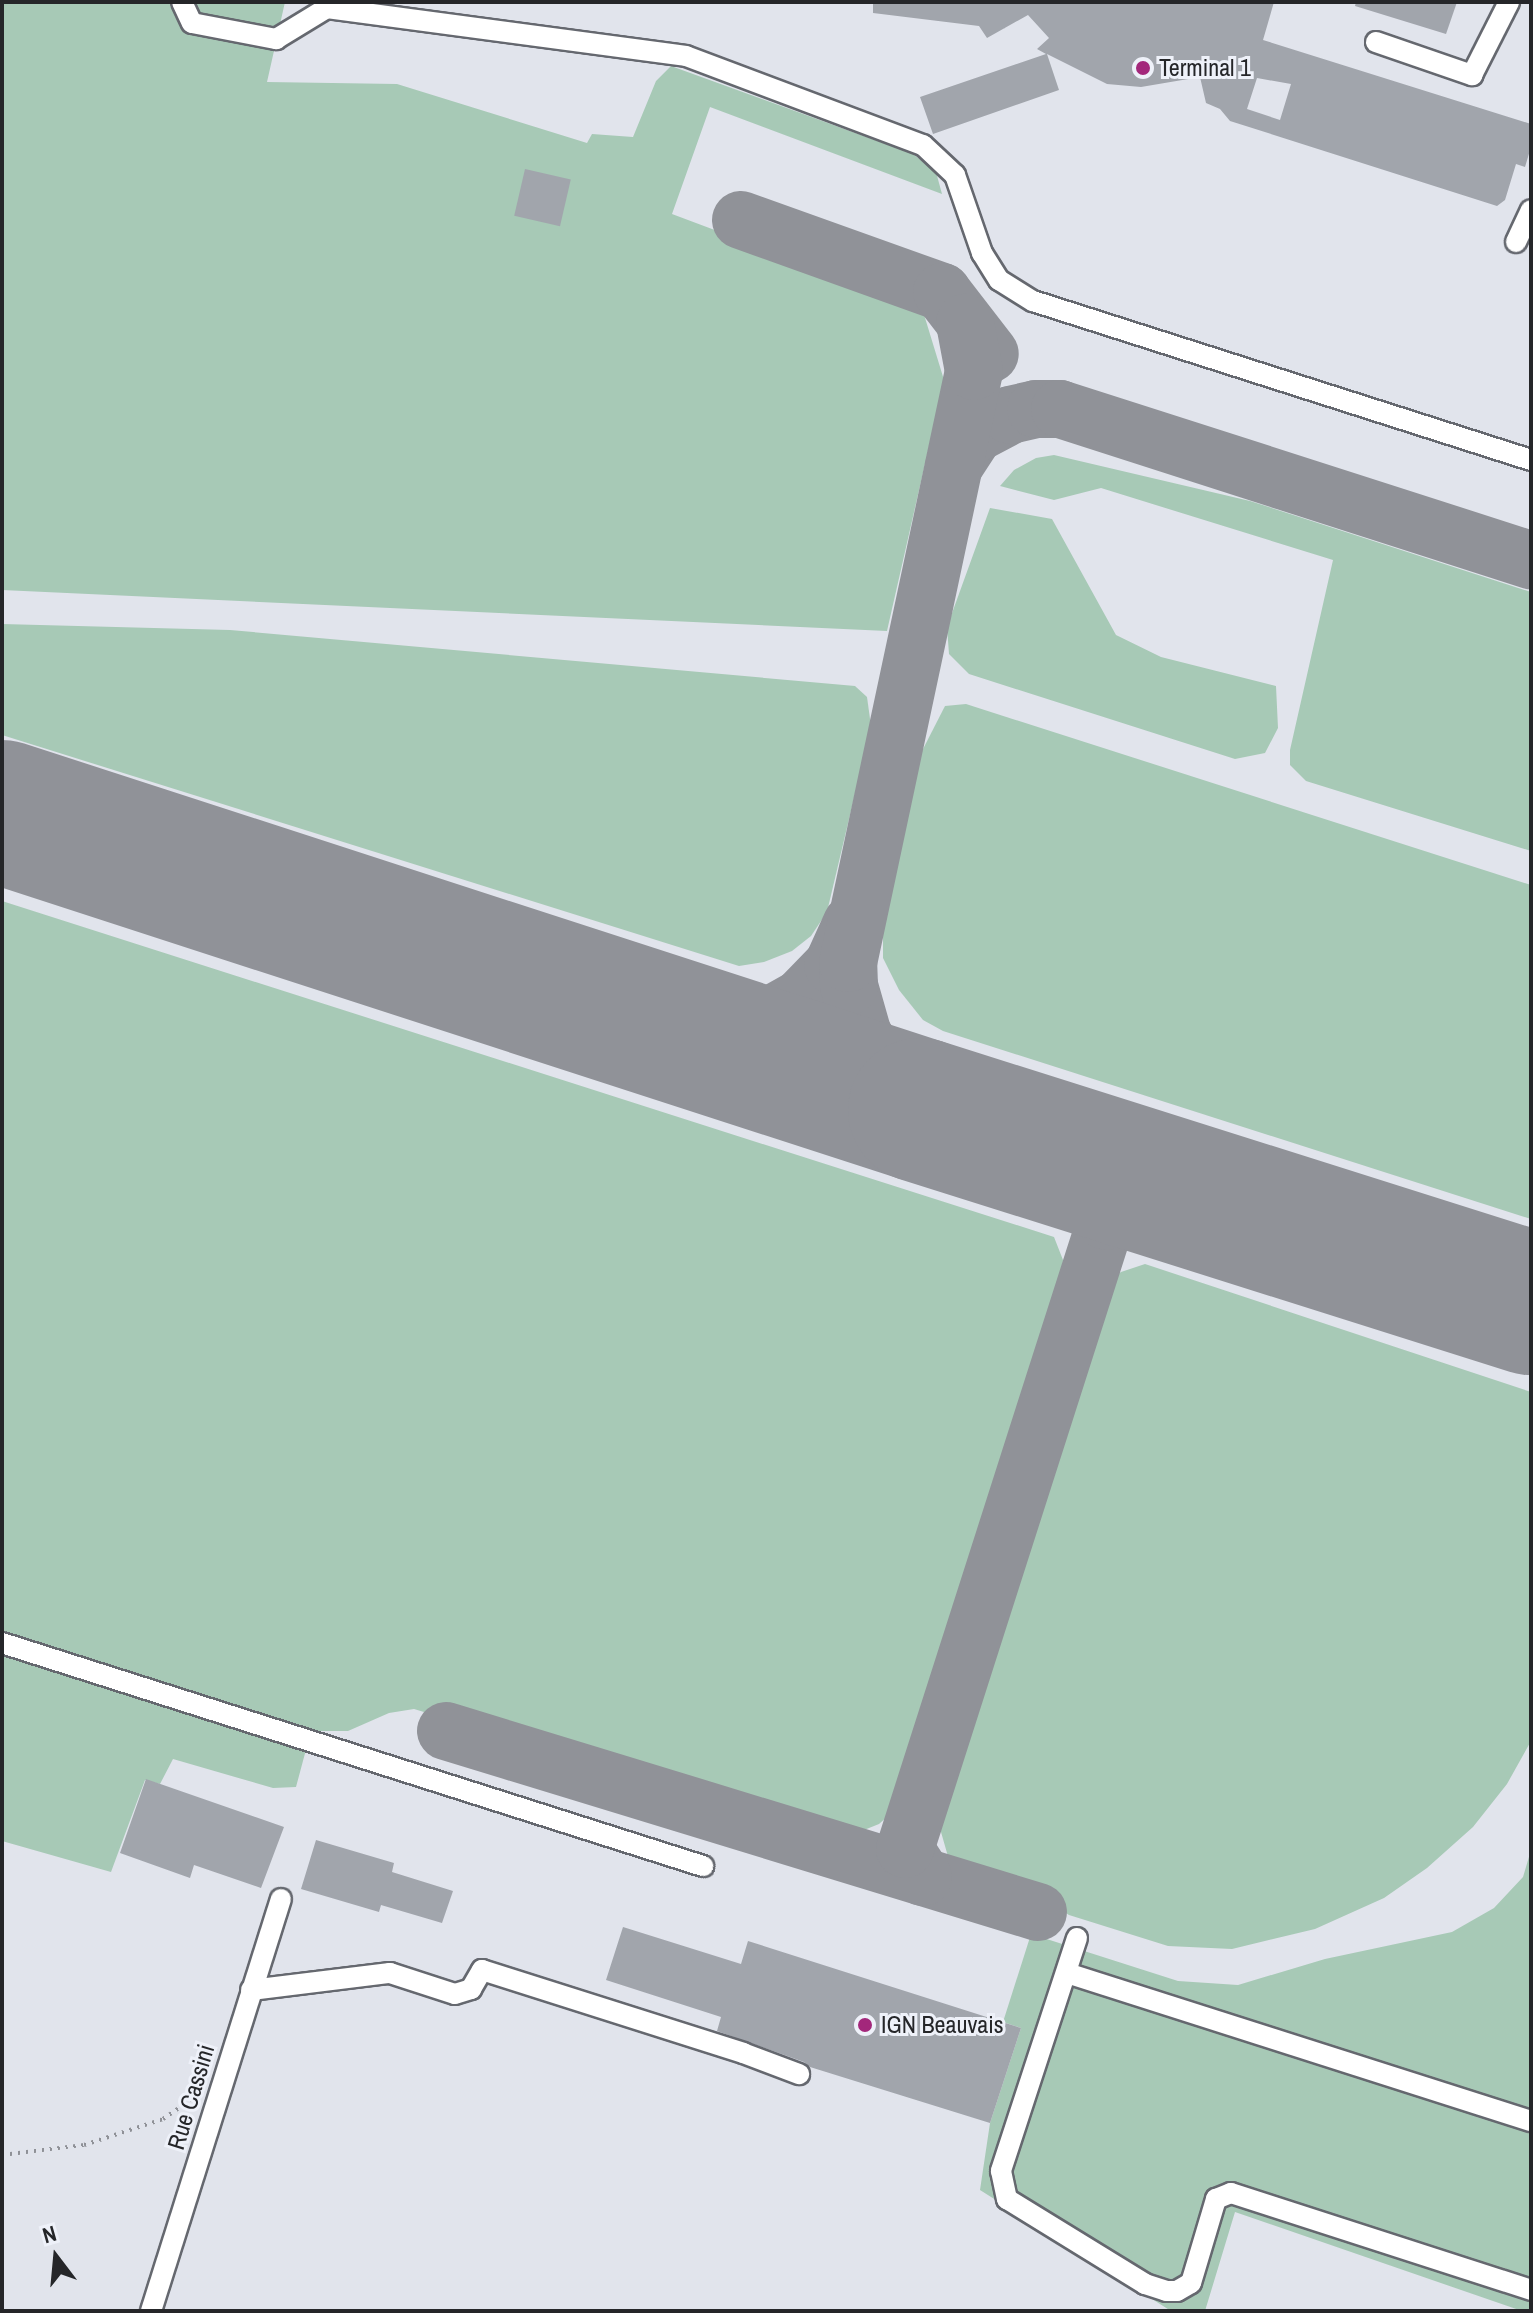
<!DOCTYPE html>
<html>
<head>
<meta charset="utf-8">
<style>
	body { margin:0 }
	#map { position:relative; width:1533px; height:2313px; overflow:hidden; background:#e1e4ec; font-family:"Archivo Narrow",sans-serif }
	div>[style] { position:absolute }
	.green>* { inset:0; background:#a7c9b6 }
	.taxiway>* { height:58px; margin:-29px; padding:0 29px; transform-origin:29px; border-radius:29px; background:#909298 }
	.runway>* { height:144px; margin:-72px; padding:0 72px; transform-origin:72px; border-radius:72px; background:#909298 }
	.building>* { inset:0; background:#a1a5ac; transform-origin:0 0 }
	.path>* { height:4px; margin-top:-2px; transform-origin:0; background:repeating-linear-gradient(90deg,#8f9197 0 2px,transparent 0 8px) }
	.roads { filter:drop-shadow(2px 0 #65686f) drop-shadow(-2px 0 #65686f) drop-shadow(0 2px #65686f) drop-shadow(0 -2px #65686f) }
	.minor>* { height:20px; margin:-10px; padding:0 10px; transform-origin:10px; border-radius:10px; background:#fff }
	.dots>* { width:22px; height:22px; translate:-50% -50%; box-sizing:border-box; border:4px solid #eef1f9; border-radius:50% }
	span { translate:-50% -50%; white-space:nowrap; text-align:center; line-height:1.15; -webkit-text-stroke:6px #eef1f9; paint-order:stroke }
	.poi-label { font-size:24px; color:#252629 }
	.left { translate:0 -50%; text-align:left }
	.street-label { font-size:24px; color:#252629 }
	.frame { position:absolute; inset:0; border:4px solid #252629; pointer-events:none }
	.north { position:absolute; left:16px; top:2217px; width:80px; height:80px; -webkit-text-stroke:6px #eef1f9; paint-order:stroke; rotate:344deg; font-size:22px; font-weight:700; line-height:32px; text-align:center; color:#252629 }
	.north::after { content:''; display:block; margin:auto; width:28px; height:36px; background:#252629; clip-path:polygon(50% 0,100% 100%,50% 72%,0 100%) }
</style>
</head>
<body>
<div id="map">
	<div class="green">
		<i style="clip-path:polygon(2px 2px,285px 2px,267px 82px,397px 84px,587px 143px,592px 134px,633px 137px,656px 81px,671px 66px,913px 154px,936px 172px,942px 194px,710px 107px,672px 214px,922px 308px,944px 380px,887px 631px,2px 590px)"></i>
		<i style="clip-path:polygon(1054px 455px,1250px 501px,1531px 592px,1531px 851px,1306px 781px,1290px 765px,1290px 750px,1333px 560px,1101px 488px,1054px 500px,1000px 486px,1014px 470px,1036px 458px)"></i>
		<i style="clip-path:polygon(990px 508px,1052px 519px,1116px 635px,1161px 657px,1276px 686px,1278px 728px,1265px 753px,1235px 759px,969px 674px,949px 654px,947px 627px)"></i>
		<i style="clip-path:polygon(2px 624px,230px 630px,855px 686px,867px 697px,871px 726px,827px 912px,811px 936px,792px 951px,764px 962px,739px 966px,2px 735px)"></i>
		<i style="clip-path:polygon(966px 704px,1531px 885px,1531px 1219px,943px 1031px,923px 1020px,899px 990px,883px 958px,883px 921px,922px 751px,945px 706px)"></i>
		<i style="clip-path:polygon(2px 901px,1054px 1237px,1063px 1260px,1061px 1298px,918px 1757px,897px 1808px,879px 1824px,854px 1834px,733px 1805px,414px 1709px,389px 1713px,348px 1731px,311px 1731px,296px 1787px,273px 1788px,173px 1759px,160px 1784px,145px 1780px,111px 1872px,2px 1841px)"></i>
		<i style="clip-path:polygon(1145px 1264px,1531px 1392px,1531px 1741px,1507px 1784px,1473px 1827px,1427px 1868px,1384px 1898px,1315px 1929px,1232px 1949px,1168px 1946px,1069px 1915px,1043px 1898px,951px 1867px,939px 1825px,946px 1776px,1087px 1327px,1107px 1282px,1121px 1272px)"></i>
		<i style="clip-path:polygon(1531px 1850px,1531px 2311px,1522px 2311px,1235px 2212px,1205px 2311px,1171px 2311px,980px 2190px,990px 2123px,1021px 2028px,1003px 2022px,1031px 1934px,1178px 1981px,1238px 1985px,1325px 1959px,1452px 1932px,1494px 1908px,1523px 1877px)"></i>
	</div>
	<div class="taxiway">
		<i style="left:741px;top:220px;width:214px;rotate:19.7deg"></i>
		<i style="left:942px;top:292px;width:78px;rotate:52.3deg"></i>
		<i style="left:954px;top:466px;width:38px;rotate:-57deg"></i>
		<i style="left:975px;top:434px;width:40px;rotate:-28deg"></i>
		<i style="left:1010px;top:415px;width:27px;rotate:-13deg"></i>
		<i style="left:1036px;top:409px;width:24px"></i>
		<i style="left:1060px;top:409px;width:495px;rotate:17.8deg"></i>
		<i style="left:675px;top:1031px;width:46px;rotate:-2.5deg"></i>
		<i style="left:721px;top:1029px;width:42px;rotate:-12.4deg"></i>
		<i style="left:762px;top:1020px;width:45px;rotate:-29.4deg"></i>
		<i style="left:801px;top:998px;width:46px;rotate:-45.9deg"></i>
		<i style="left:833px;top:965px;width:46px;rotate:-65.7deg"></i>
		<i style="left:920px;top:1110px;width:59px;rotate:-130.2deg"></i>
		<i style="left:882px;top:1065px;width:36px;rotate:-122deg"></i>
		<i style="left:863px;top:1035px;width:51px;rotate:-105.9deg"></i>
		<i style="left:849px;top:986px;width:23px;rotate:-92deg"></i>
		<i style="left:848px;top:963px;width:605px;rotate:-77.98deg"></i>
		<i style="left:974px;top:371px;width:49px;rotate:-100.6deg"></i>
		<i style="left:1087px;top:1161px;width:33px;rotate:63deg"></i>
		<i style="left:1102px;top:1190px;width:31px;rotate:83deg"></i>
		<i style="left:446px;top:1731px;width:619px;rotate:17deg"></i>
		<i style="left:923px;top:1877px;width:33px;rotate:-123deg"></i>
		<i style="left:905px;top:1849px;width:659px;rotate:-72.25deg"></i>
		<i style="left:1106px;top:1221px;width:15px;rotate:-58deg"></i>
		<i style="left:1114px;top:1208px;width:15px;rotate:-37deg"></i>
		<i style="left:1126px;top:1199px;width:37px;rotate:-19deg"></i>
	</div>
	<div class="runway">
		<i style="left:2px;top:812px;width:965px;rotate:17.98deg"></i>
		<i style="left:920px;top:1110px;width:641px;rotate:17.53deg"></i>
	</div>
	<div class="building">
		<i style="clip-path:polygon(evenodd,873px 2px,1274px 2px,1263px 40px,1531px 124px,1531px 147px,1525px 167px,1516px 164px,1505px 200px,1497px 206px,1230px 121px,1220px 109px,1206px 103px,1200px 77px,1141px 87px,1107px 84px,1047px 54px,1059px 90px,933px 134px,920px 97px,1046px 54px,1037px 49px,1049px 38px,1028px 15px,987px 38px,979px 26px,873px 13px,873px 2px,1257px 78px,1291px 84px,1280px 120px,1247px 109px,1257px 78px)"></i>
		<i style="clip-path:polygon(1356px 2px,1457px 2px,1446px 34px,1355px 6px)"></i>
		<i style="left:525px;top:169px;width:47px;height:48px;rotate:13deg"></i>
		<i style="clip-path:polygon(146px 1779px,284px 1827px,261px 1888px,194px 1865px,190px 1878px,120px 1853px)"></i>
		<i style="clip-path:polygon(316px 1840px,394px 1863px,392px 1872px,453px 1891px,442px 1923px,381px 1905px,379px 1912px,301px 1889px)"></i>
		<i style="clip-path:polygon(623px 1927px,741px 1964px,748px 1941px,1021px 2028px,990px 2123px,810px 2067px,804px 2062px,717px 2031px,721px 2017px,606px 1980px)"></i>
	</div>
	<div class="path">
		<i style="left:2px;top:2155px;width:83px;rotate:-7deg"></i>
		<i style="left:84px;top:2145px;width:83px;rotate:-18.2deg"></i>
		<i style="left:163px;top:2119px;width:44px;rotate:-34.8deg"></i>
	</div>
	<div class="roads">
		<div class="minor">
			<i style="left:182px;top:2px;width:23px;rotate:65deg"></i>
			<i style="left:192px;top:23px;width:86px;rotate:10.8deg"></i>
			<i style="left:276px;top:39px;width:60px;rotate:-31.3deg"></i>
			<i style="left:327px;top:8px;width:362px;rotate:7.6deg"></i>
			<i style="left:686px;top:56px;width:253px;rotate:20.6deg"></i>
			<i style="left:923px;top:145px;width:44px;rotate:43.2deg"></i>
			<i style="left:955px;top:175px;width:83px;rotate:70.9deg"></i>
			<i style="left:982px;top:253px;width:32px;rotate:58deg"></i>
			<i style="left:999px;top:280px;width:40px;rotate:32deg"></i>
			<i style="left:1033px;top:301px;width:523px;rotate:17.71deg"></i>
			<i style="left:1376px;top:42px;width:102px;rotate:19deg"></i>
			<i style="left:1472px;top:75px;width:82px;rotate:-63.1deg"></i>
			<i style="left:1516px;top:242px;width:35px;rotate:-65deg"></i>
			<i style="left:2px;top:1643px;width:736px;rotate:17.65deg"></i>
			<i style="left:1077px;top:1938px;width:245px;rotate:108.1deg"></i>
			<i style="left:1001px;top:2171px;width:29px;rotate:78deg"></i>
			<i style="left:1007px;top:2199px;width:162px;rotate:31.6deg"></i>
			<i style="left:1145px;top:2284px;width:22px;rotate:18deg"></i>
			<i style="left:1166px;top:2291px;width:11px"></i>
			<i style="left:1177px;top:2291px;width:16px;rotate:-30deg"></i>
			<i style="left:1191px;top:2283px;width:88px;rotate:-73.4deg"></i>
			<i style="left:1216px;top:2199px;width:16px;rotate:-22deg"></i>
			<i style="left:1231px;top:2193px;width:315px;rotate:17.9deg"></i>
			<i style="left:1067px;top:1973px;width:487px;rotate:17.7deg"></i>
			<i style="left:251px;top:1990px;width:140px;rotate:-7deg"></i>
			<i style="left:390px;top:1973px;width:68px;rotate:17.9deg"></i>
			<i style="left:455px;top:1994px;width:17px;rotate:-17deg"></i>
			<i style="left:471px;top:1989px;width:22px;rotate:-60deg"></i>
			<i style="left:482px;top:1970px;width:274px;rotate:17.6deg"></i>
			<i style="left:743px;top:2053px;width:60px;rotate:20.6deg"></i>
			<i style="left:151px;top:2311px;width:432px;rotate:-72.5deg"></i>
		</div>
	</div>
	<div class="dots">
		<i style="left:1143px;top:68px;background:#a3277b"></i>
		<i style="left:865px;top:2025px;background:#a3277b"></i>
	</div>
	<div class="poi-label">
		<span class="left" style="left:1159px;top:68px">Terminal 1</span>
		<span class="left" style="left:881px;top:2025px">IGN Beauvais</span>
	</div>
	<div class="street-label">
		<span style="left:191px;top:2097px;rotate:-73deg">Rue Cassini</span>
	</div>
	<div class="frame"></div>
	<div class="north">N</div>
</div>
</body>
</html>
